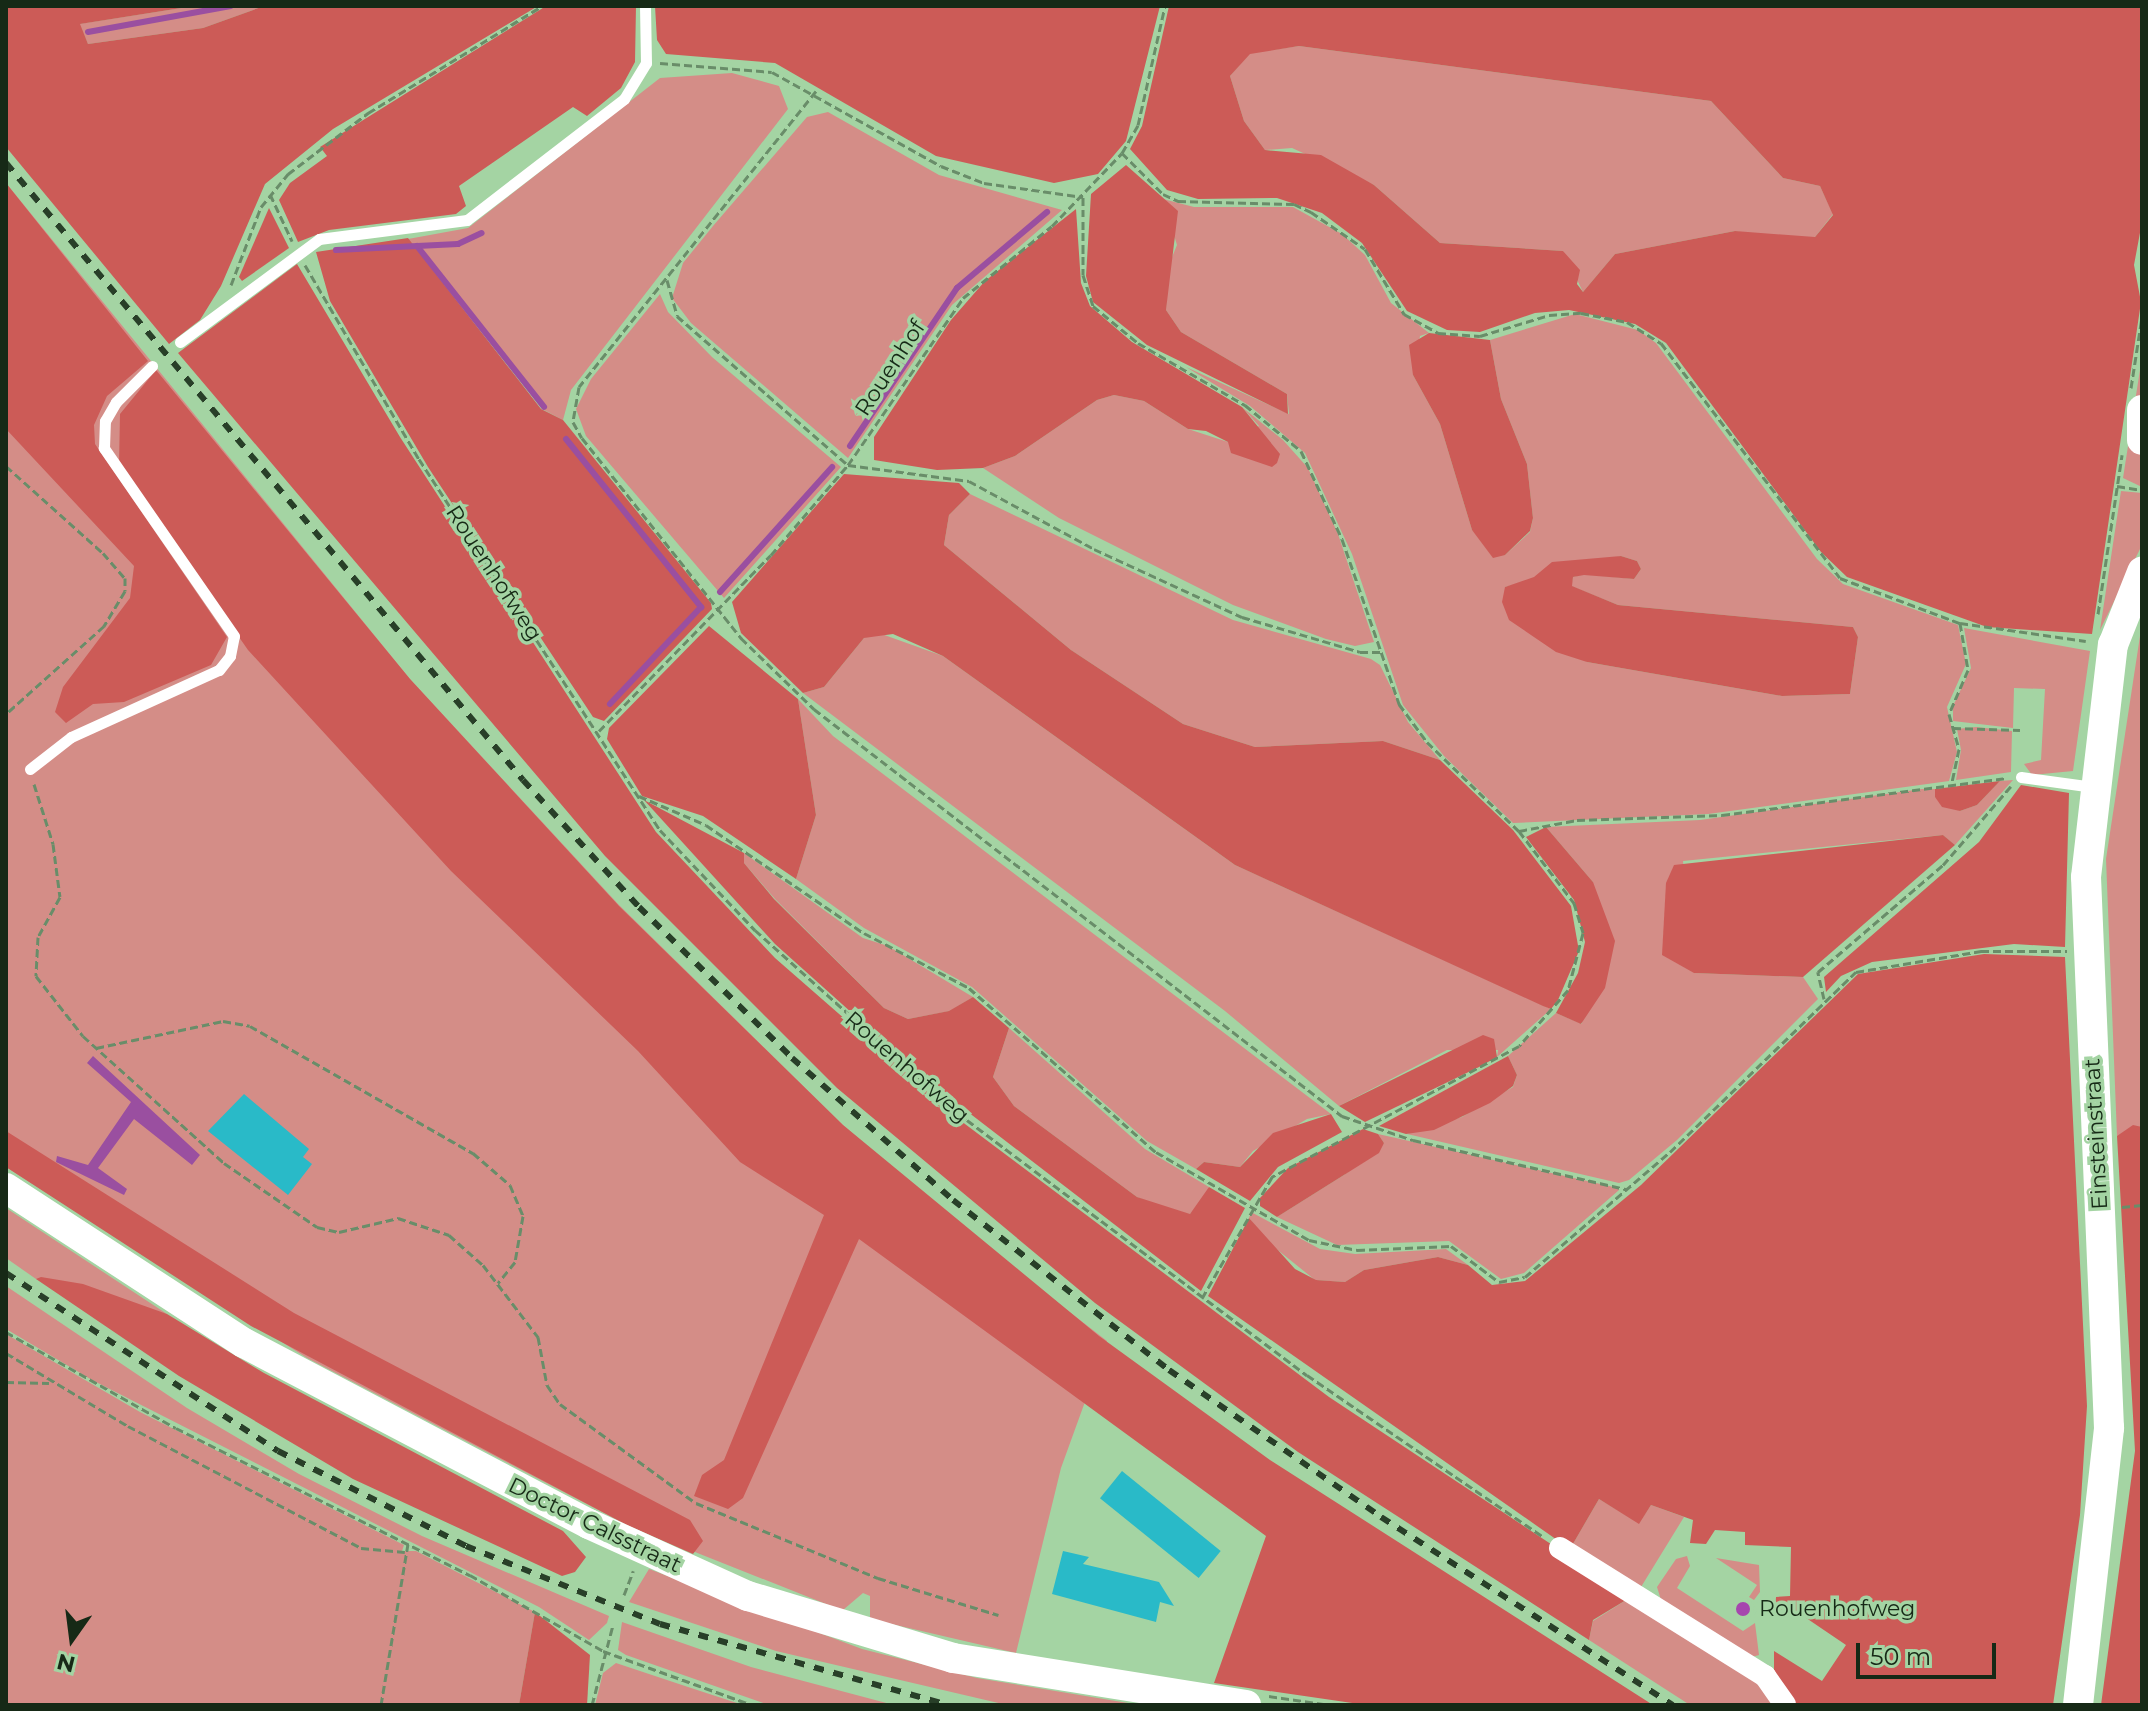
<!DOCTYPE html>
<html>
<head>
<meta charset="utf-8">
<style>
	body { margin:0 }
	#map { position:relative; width:2148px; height:1711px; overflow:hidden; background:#a4d4a3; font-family:Montserrat,sans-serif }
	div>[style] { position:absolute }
	.green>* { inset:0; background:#d48d87 }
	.forest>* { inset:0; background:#cc5b57 }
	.water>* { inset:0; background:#9a4fa0 }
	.stream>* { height:6px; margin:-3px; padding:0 3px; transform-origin:3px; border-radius:3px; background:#9a4fa0 }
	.building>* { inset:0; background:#29bac8; transform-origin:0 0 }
	.path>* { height:3px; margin-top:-1.5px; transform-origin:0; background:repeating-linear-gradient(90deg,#698d69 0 8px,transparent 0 12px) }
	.lane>* { height:11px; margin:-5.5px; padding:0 5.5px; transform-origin:5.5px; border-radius:5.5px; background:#fff }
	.street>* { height:22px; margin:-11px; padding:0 11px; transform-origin:11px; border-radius:11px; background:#fff }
	.secondary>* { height:30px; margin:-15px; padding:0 15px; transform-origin:15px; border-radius:15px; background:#fff }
	.rail>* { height:6px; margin-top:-3px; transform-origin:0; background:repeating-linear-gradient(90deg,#283f28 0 10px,transparent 0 20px) }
	.dots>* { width:22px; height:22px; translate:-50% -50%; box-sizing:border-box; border:4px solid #a4d4a3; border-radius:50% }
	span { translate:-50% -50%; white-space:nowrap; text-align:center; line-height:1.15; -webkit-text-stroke:7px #a4d4a3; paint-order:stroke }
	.street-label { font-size:22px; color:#162916 }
	.poi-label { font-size:22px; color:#162916 }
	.left { translate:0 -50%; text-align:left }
	.frame { position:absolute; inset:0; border:8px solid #162916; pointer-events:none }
	.north { position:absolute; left:32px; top:1599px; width:80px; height:80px; -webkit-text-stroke:6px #a4d4a3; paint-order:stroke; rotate:194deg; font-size:22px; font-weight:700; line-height:32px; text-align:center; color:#162916 }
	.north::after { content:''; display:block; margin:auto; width:28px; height:36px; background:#162916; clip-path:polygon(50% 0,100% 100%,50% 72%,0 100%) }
	.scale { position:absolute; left:1856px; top:1643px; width:140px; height:36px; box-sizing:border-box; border:4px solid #162916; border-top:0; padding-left:10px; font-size:24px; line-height:28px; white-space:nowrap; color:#162916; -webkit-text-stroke:6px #a4d4a3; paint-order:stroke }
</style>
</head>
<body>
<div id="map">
	<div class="green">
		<i style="clip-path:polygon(194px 6px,264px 6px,203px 28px,88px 44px,79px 24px)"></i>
		<i style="clip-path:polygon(1299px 46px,1711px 101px,1783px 178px,1820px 186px,1833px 214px,1815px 237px,1774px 239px,1735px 231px,1615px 254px,1583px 292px,1563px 251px,1440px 243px,1374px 185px,1292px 148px,1265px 150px,1244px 121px,1230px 76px,1250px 53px)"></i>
		<i style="clip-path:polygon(732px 73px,779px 86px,788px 109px,571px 390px,563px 420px,542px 409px,408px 239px,468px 228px,660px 78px)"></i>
		<i style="clip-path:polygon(828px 112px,939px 175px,1062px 210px,952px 305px,848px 458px,691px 323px,672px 298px,683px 263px,713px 226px,807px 117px)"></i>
		<i style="clip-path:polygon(6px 183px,410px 679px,619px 905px,843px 1125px,967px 1232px,1107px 1341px,1061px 1468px,1016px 1653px,870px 1619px,870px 1596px,863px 1593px,843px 1610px,831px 1606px,627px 1525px,307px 1358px,6px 1167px)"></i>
		<i style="clip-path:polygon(evenodd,1163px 199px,1194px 207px,1293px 207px,1342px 234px,1365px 255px,1391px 303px,1429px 333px,1420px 336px,1413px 375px,1440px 424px,1472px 530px,1505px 555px,1530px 532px,1533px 518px,1527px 464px,1501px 399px,1490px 340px,1575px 314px,1638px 330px,1656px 343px,1817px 559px,1843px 584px,1958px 625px,1966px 664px,1947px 707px,1957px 752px,1949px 781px,1708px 814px,1513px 823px,1444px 756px,1403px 705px,1352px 554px,1305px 453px,1250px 406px,1186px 367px,1289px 414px,1287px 394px,1181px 332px,1166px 310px,1168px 267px,1177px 245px,1163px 199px,1621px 556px,1637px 561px,1641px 569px,1634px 579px,1584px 574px,1573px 577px,1571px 586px,1618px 605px,1853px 627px,1858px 637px,1850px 694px,1782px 696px,1587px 662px,1505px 587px,1621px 556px)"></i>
		<i style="clip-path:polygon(660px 294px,668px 312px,712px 357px,841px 467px,724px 598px,586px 436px,576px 409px,591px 379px)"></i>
		<i style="clip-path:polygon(2142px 357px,2142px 487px,2123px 478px)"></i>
		<i style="clip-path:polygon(1114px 395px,1144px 401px,1188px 429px,1228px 442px,1259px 426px,1242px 407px,1283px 440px,1308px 468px,1338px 534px,1374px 642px,1355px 646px,1326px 639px,1233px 605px,1059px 518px,983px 468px,1015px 456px,1097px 400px)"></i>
		<i style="clip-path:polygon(2121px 491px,2142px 493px,2142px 545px,2100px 630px)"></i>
		<i style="clip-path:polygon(970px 494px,1233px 620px,1371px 659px,1380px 665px,1408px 722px,1440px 760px,1383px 741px,1255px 747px,1183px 724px,1071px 650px,944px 545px,949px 515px)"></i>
		<i style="clip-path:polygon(2142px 623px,2142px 1127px,2117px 1136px,2106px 859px)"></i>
		<i style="clip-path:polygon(1964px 628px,2090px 651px,2073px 771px,2032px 775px,2024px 764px,2041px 760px,2045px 689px,2014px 688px,2013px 728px,1953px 721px,1953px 706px,1971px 668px)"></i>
		<i style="clip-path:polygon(876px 632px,943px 656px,1235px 865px,1551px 1009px,1497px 1057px,1498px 1050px,1447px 1050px,1339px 1106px,1225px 1011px,803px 693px,824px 687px,864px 638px)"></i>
		<i style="clip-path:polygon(798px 699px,833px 736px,1331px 1114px,1307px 1119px,1253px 1151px,1240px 1167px,1204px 1162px,1196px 1169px,1147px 1141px,972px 987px,864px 928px,796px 879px,816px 815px)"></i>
		<i style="clip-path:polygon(1976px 727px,2012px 731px,2011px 772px,1956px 780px,1961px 750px,1957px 729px)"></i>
		<i style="clip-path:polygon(2013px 780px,1955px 845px,1943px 835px,1683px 861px,1694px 973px,1803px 977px,1818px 999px,1677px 1140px,1629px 1180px,1619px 1183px,1407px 1134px,1462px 1117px,1513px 1087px,1517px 1075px,1508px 1056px,1556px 1013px,1582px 1024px,1593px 882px,1546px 827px,1700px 820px,1922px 789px,1935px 789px,1935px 797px,1960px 811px,1977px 805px,2000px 781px)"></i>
		<i style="clip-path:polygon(744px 853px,863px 938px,888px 946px,973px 997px,950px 1011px,908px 1019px,884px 1008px,775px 899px,744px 863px)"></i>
		<i style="clip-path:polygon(1009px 1028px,1145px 1149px,1209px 1187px,1202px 1202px,1190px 1214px,1175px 1213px,1137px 1197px,1014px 1106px,993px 1077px)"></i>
		<i style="clip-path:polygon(1378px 1134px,1618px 1188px,1619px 1190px,1524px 1273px,1501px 1279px,1449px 1241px,1337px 1245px,1277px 1217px,1344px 1175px,1384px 1143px)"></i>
		<i style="clip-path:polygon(6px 1208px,167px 1314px,36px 1279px,6px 1258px)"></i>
		<i style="clip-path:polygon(1251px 1212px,1320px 1249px,1355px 1254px,1446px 1249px,1468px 1265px,1438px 1257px,1364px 1270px,1345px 1282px,1315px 1280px,1269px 1243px,1249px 1218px)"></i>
		<i style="clip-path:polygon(6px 1286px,187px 1408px,299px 1474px,422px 1536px,609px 1616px,607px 1623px,589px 1640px,539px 1607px,92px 1380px,6px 1329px)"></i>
		<i style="clip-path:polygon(6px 1334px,140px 1412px,404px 1545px,402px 1551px,416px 1551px,535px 1612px,519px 1705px,6px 1705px)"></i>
		<i style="clip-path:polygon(1599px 1499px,1639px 1523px,1651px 1505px,1684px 1517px,1641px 1587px,1570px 1549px)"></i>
		<i style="clip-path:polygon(1687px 1556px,1690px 1566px,1677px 1588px,1743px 1631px,1755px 1623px,1759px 1655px,1748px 1658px,1662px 1603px,1657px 1587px,1676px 1559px)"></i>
		<i style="clip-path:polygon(1716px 1558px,1759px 1565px,1760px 1592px,1754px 1600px,1749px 1597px,1757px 1585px)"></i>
		<i style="clip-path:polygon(649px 1569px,862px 1649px,977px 1678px,1140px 1705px,1007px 1705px,776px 1651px,629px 1602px)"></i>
		<i style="clip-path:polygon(1631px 1597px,1749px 1670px,1779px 1705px,1690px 1705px,1589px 1640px,1593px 1621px)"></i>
		<i style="clip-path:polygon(622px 1622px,751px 1667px,894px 1705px,769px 1705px,626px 1655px,618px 1650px)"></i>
		<i style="clip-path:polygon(616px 1663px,688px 1687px,743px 1705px,595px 1705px,603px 1673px)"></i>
	</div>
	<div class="forest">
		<i style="clip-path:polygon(6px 6px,194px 6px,80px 24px,88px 44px,203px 28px,264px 6px,538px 6px,333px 129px,265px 184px,221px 286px,200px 320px,169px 344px,6px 147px)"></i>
		<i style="clip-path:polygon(546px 6px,636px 6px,635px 62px,621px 88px,587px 116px,573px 107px,459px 186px,466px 206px,456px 214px,329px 230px,298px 242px,279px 200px,290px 183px,327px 156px,320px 147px)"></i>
		<i style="clip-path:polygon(655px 6px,1160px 6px,1126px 141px,1098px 174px,1054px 183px,936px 156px,775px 63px,666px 54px,657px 40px)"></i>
		<i style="clip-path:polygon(evenodd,1169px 6px,2142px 6px,2142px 222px,2134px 265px,2141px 302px,2092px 634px,1987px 627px,1847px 577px,1821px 552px,1666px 343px,1635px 324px,1569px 310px,1535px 313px,1480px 332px,1447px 330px,1407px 311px,1362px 243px,1322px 213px,1277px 198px,1198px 199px,1167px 190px,1130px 149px,1142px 126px,1169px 6px,1299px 46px,1711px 101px,1783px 178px,1820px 186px,1833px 215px,1815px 237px,1735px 231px,1615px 254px,1583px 292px,1577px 284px,1580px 270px,1563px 251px,1440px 243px,1374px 185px,1321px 155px,1265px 150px,1244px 121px,1230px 76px,1250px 54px,1299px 46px)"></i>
		<i style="clip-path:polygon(1126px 165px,1178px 211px,1166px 310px,1181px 332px,1287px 394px,1288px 414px,1147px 345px,1093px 302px,1086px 276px,1091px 194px)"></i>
		<i style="clip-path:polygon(6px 183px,148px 361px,107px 396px,94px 425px,95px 444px,227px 637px,211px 665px,124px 702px,93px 704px,66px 723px,55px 712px,63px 687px,130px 598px,134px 566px,6px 429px)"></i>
		<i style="clip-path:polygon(269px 208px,289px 248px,242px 281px,239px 277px)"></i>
		<i style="clip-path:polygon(1076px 209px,1081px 283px,1090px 306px,1132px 342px,1242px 407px,1280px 454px,1277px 463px,1272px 467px,1231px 453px,1228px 442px,1206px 431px,1188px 429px,1144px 401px,1114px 395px,1097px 400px,1015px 456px,983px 468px,937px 470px,874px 460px,874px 437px,951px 320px,985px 281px)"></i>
		<i style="clip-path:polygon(408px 238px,541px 409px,563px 420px,711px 603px,712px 609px,604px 721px,593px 717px,428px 467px,330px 301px,316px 252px)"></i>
		<i style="clip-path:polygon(297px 264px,400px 437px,656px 832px,775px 958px,965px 1124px,1329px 1397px,1631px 1597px,1593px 1620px,1589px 1640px,1298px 1452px,1095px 1303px,837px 1088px,605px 856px,178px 353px)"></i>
		<i style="clip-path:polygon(1429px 333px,1490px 340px,1501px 399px,1527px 464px,1533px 518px,1530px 531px,1505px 555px,1493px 558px,1472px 530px,1440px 424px,1413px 375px,1409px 345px)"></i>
		<i style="clip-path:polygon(156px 370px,410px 679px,619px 906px,843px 1125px,1099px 1336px,1270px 1460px,1653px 1705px,1366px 1705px,1214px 1683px,1266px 1536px,859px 1239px,743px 1498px,728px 1509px,694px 1496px,702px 1475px,724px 1460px,824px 1215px,740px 1162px,638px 1051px,451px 871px,248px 650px,119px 465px,120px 414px)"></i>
		<i style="clip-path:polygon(844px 474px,959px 483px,970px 494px,949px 515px,944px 545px,1071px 650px,1183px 724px,1255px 747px,1383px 741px,1440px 760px,1513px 830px,1571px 906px,1579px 951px,1558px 1000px,1551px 1009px,1543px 1006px,1235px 865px,943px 656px,893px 634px,864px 638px,824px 687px,803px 693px,741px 633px,732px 602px)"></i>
		<i style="clip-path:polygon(1621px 556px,1637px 561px,1641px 569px,1634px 579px,1584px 575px,1573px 577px,1572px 586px,1618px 605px,1853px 627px,1858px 637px,1850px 694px,1782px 696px,1587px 662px,1556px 652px,1509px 620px,1502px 602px,1505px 587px,1534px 577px,1552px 562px)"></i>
		<i style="clip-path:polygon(709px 626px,798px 699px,816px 815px,796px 879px,703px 816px,642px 796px,607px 739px,609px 728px)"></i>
		<i style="clip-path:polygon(2000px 781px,1977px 805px,1960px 811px,1942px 807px,1935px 797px,1935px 789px)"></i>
		<i style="clip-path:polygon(2021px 785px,2069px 793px,2065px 947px,2014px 944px,1872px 962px,1841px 976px,1826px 992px,1824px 977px,1979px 842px)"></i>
		<i style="clip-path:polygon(644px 800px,744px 853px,744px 863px,774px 899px,884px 1008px,908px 1019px,949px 1011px,973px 997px,1009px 1028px,993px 1077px,1014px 1106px,1137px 1197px,1190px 1214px,1209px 1187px,1245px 1208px,1201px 1291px,929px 1082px,775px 944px)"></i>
		<i style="clip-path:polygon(1546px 827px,1593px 882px,1615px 941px,1605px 988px,1581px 1024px,1556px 1013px,1578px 973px,1585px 942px,1574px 900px,1526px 837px)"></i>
		<i style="clip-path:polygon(1943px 835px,1955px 845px,1803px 977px,1694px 973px,1662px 955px,1666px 883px,1674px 865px)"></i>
		<i style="clip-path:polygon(1984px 954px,2065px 957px,2087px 1406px,2080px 1515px,2053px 1705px,1792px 1705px,1774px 1675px,1774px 1651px,1822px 1681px,1846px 1645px,1787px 1605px,1775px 1614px,1776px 1597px,1790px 1596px,1791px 1547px,1745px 1545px,1745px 1532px,1715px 1530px,1706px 1544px,1690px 1543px,1693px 1520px,1651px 1505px,1639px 1524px,1599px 1499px,1570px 1549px,1208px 1296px,1249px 1218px,1295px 1269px,1316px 1280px,1345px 1282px,1364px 1270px,1438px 1257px,1468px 1265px,1492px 1285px,1525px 1281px,1641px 1185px,1858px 974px)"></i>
		<i style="clip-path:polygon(1483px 1035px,1494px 1039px,1497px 1057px,1479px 1067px,1365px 1122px,1339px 1106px)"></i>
		<i style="clip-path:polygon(1508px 1056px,1517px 1075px,1513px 1086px,1490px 1103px,1434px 1130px,1406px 1134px,1379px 1126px)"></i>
		<i style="clip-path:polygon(1331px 1114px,1342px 1132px,1278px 1167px,1250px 1201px,1196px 1169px,1204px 1162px,1240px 1167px,1273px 1133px)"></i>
		<i style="clip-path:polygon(2133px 1125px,2142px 1127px,2142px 1705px,2101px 1705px,2135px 1451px,2117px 1136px)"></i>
		<i style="clip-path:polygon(1363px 1129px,1378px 1134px,1384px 1143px,1379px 1153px,1277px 1217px,1260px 1206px,1260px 1198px,1288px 1168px)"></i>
		<i style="clip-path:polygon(6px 1131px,294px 1313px,690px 1520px,703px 1541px,693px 1554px,627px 1525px,251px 1326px,6px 1167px)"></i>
		<i style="clip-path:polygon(41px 1277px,83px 1284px,167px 1314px,264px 1373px,563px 1531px,586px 1557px,575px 1572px,562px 1576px,353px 1479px,179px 1376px,36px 1279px)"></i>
		<i style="clip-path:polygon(535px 1612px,590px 1655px,587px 1705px,519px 1705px)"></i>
	</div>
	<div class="water">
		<i style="clip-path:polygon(93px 1056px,200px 1155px,192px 1165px,134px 1119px,98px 1168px,127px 1189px,124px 1195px,56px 1162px,57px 1156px,88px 1165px,131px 1102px,87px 1063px)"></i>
	</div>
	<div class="stream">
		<i style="left:88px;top:32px;width:145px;rotate:-10.3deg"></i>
		<i style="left:417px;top:246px;width:205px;rotate:51.7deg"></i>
		<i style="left:336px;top:250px;width:122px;rotate:-2.8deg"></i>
		<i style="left:458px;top:244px;width:26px;rotate:-25deg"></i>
		<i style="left:566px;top:439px;width:216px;rotate:51.2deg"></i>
		<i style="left:701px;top:607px;width:133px;rotate:133.2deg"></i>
		<i style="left:850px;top:446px;width:191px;rotate:-55.9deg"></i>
		<i style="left:957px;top:288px;width:118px;rotate:-40.2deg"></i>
		<i style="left:720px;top:592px;width:168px;rotate:-48.1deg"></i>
	</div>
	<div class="building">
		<i style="clip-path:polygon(244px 1094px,309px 1149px,303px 1157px,312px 1164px,288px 1195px,208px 1131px)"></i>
		<i style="left:1122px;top:1471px;width:127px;height:35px;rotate:39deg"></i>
		<i style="clip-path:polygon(1063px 1551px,1089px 1557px,1083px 1564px,1159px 1582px,1174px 1606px,1160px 1602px,1156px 1622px,1052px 1594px)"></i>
	</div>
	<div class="path">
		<i style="left:660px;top:63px;width:112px;rotate:4.6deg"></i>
		<i style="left:772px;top:72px;width:193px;rotate:29.1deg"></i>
		<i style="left:941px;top:166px;width:46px;rotate:21.6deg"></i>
		<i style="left:984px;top:183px;width:100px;rotate:8deg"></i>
		<i style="left:816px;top:91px;width:379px;rotate:128.7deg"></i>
		<i style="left:579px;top:387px;width:36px;rotate:100deg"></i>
		<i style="left:573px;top:422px;width:18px;rotate:61deg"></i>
		<i style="left:582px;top:438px;width:256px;rotate:51.5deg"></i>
		<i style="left:741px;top:638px;width:102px;rotate:44.2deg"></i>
		<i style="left:814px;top:709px;width:667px;rotate:37.63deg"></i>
		<i style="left:1342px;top:1116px;width:75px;rotate:18.7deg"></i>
		<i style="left:1413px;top:1140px;width:219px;rotate:13deg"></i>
		<i style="left:1122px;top:153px;width:58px;rotate:45deg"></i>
		<i style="left:1163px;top:194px;width:17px;rotate:25deg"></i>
		<i style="left:1178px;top:201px;width:116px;rotate:1.5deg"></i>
		<i style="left:1294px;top:204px;width:19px;rotate:25deg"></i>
		<i style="left:1311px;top:212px;width:65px;rotate:34.4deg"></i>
		<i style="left:1365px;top:249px;width:76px;rotate:59deg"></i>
		<i style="left:1404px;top:314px;width:39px;rotate:29deg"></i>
		<i style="left:1438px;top:333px;width:42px;rotate:4.1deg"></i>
		<i style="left:1480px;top:336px;width:72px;rotate:-16.9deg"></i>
		<i style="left:1549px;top:315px;width:32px;rotate:-4deg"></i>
		<i style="left:1581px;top:313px;width:47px;rotate:11.1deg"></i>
		<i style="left:1627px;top:322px;width:40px;rotate:32deg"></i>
		<i style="left:1661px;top:343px;width:295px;rotate:52.7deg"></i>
		<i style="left:1840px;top:578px;width:128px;rotate:20.6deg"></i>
		<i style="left:1960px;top:623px;width:48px;rotate:80.3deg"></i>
		<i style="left:1968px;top:670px;width:48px;rotate:113.4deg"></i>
		<i style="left:1949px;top:714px;width:36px;rotate:74deg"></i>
		<i style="left:1959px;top:749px;width:35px;rotate:102deg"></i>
		<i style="left:270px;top:194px;width:52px;rotate:64.9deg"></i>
		<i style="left:1083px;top:197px;width:78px;rotate:90deg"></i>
		<i style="left:1083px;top:275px;width:33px;rotate:72deg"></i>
		<i style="left:1093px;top:306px;width:58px;rotate:39.4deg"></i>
		<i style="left:1138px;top:343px;width:124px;rotate:30.1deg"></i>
		<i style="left:1245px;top:405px;width:72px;rotate:39.4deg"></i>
		<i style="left:1301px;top:451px;width:97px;rotate:65deg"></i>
		<i style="left:1342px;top:539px;width:175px;rotate:70.9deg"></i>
		<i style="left:1399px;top:704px;width:47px;rotate:53.6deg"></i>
		<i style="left:1427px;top:742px;width:128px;rotate:44.1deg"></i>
		<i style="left:1519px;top:831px;width:91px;rotate:52.6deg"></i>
		<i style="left:1574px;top:903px;width:31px;rotate:73deg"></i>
		<i style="left:1583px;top:933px;width:59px;rotate:104.7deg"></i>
		<i style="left:1568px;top:990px;width:74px;rotate:131.2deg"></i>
		<i style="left:1519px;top:1046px;width:280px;rotate:152.1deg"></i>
		<i style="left:1272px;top:1177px;width:140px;rotate:120deg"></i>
		<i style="left:305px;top:265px;width:225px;rotate:59.6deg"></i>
		<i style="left:419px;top:459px;width:442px;rotate:57deg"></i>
		<i style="left:660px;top:830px;width:138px;rotate:46.5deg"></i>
		<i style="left:755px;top:930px;width:285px;rotate:41.9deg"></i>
		<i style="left:967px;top:1120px;width:425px;rotate:36.9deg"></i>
		<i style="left:1307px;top:1375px;width:285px;rotate:34.4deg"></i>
		<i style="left:667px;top:280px;width:37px;rotate:74deg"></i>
		<i style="left:677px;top:316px;width:227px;rotate:41.1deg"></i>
		<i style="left:848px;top:465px;width:122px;rotate:7.5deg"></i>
		<i style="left:969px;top:481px;width:142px;rotate:28.5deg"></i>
		<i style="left:1094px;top:549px;width:163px;rotate:24.7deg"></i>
		<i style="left:1242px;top:617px;width:123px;rotate:16.5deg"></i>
		<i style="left:1360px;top:652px;width:20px"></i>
		<i style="left:231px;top:285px;width:84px;rotate:-69deg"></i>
		<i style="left:261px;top:207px;width:43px;rotate:-50.7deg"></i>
		<i style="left:288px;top:174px;width:101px;rotate:-37.3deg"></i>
		<i style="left:368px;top:113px;width:204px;rotate:-31.6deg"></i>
		<i style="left:2131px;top:388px;width:72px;rotate:-81.2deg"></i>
		<i style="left:6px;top:466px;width:130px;rotate:41.9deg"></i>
		<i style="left:103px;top:553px;width:33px;rotate:49deg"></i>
		<i style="left:125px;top:578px;width:13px;rotate:90deg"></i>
		<i style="left:125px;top:591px;width:41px;rotate:121deg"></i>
		<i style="left:104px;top:626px;width:132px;rotate:138.1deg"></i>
		<i style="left:2117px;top:486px;width:25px;rotate:9deg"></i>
		<i style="left:2098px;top:614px;width:161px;rotate:-81.4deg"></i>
		<i style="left:1960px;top:623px;width:127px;rotate:8.1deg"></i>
		<i style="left:1953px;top:728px;width:67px;rotate:1.7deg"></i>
		<i style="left:599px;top:731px;width:246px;rotate:-45.7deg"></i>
		<i style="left:771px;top:555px;width:118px;rotate:-49.5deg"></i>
		<i style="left:848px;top:465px;width:203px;rotate:-55.4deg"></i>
		<i style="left:963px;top:298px;width:114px;rotate:-39deg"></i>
		<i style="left:1052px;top:226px;width:101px;rotate:-46.2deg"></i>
		<i style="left:1122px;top:153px;width:32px;rotate:-60deg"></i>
		<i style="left:1138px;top:125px;width:122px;rotate:-77.2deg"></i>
		<i style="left:34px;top:784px;width:63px;rotate:72.4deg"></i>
		<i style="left:53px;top:844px;width:53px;rotate:82.5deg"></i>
		<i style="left:60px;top:897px;width:46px;rotate:118.8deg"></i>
		<i style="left:38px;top:937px;width:39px;rotate:93deg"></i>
		<i style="left:36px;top:976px;width:76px;rotate:51.9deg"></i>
		<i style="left:83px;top:1036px;width:190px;rotate:42deg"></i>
		<i style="left:224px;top:1163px;width:113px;rotate:34.5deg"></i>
		<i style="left:317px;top:1227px;width:23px;rotate:13deg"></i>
		<i style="left:339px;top:1232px;width:61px;rotate:-13.3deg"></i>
		<i style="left:398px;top:1218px;width:54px;rotate:18.4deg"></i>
		<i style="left:449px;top:1235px;width:45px;rotate:41.4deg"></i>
		<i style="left:483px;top:1265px;width:91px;rotate:52.6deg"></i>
		<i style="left:538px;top:1337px;width:49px;rotate:79.4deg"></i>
		<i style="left:547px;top:1385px;width:23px;rotate:56deg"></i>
		<i style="left:560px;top:1404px;width:168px;rotate:36.1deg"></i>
		<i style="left:696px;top:1503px;width:197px;rotate:22.4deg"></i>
		<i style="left:878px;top:1578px;width:126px;rotate:17.1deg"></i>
		<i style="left:639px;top:796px;width:73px;rotate:23.4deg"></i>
		<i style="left:706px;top:825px;width:191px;rotate:34.4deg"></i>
		<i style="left:864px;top:933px;width:119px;rotate:27.6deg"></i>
		<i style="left:969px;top:988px;width:249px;rotate:41.3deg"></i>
		<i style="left:1156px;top:1152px;width:177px;rotate:29.9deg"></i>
		<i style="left:1309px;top:1240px;width:49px;rotate:11.8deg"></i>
		<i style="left:1357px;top:1250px;width:94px;rotate:-2.4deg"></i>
		<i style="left:1451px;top:1246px;width:60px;rotate:36.9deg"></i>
		<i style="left:1499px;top:1282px;width:26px;rotate:-11deg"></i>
		<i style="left:1525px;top:1277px;width:191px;rotate:-40.8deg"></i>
		<i style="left:1670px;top:1152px;width:259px;rotate:-44.1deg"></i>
		<i style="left:1856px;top:972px;width:127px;rotate:-9.5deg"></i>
		<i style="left:1981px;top:951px;width:86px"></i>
		<i style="left:1519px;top:831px;width:59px;rotate:-10.7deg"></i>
		<i style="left:1577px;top:820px;width:145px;rotate:-2deg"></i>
		<i style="left:1722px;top:815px;width:287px;rotate:-7.4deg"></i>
		<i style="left:1824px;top:999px;width:28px;rotate:-103deg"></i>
		<i style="left:1818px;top:972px;width:165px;rotate:-40.6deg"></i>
		<i style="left:1943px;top:865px;width:104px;rotate:-49.3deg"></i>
		<i style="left:96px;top:1048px;width:130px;rotate:-12deg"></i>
		<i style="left:223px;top:1021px;width:27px;rotate:10deg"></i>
		<i style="left:250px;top:1026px;width:257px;rotate:29.7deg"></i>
		<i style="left:473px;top:1153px;width:49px;rotate:40.9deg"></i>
		<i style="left:510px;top:1185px;width:34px;rotate:67deg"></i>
		<i style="left:523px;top:1216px;width:47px;rotate:99.9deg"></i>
		<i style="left:515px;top:1262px;width:27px;rotate:129deg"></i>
		<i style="left:2122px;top:1207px;width:20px;rotate:-6deg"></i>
		<i style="left:6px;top:1332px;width:195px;rotate:29.5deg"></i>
		<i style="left:176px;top:1428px;width:329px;rotate:26.6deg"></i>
		<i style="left:470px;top:1575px;width:153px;rotate:29.7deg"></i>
		<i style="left:603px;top:1651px;width:158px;rotate:19.9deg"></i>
		<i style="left:6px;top:1353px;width:142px;rotate:30.9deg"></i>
		<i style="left:128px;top:1426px;width:263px;rotate:27.6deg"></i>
		<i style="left:361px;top:1548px;width:44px;rotate:5.2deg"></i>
		<i style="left:6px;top:1382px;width:43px;rotate:1.3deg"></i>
		<i style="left:624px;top:1595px;width:26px;rotate:-69deg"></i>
		<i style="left:1269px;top:1696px;width:62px;rotate:8.4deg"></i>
		<i style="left:381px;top:1705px;width:163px;rotate:-80.5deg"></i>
		<i style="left:592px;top:1705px;width:83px;rotate:-75.3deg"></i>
	</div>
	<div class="lane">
		<i style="left:180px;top:342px;width:173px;rotate:-36.5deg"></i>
		<i style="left:319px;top:239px;width:149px;rotate:-7.3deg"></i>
		<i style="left:467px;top:220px;width:198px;rotate:-37.6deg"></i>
		<i style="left:624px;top:99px;width:42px;rotate:-58.6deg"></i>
		<i style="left:646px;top:63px;width:57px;rotate:-91deg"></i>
		<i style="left:30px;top:769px;width:52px;rotate:-38deg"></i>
		<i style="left:71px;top:737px;width:162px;rotate:-24.4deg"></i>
		<i style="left:219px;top:670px;width:18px;rotate:-52deg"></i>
		<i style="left:230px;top:656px;width:20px;rotate:-79deg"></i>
		<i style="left:234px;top:636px;width:229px;rotate:-124.7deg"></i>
		<i style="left:104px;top:448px;width:27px;rotate:-88deg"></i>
		<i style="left:105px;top:421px;width:22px;rotate:-60deg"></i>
		<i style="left:116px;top:402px;width:51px;rotate:-45deg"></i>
		<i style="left:2021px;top:777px;width:73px;rotate:7.9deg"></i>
	</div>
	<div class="street">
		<i style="left:1560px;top:1548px;width:242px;rotate:32deg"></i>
		<i style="left:1765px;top:1676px;width:35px;rotate:55deg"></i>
	</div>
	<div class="secondary">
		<i style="left:2142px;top:410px;width:30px;rotate:90deg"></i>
		<i style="left:6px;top:1188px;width:284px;rotate:33.1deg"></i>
		<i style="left:244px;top:1343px;width:390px;rotate:27.7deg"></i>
		<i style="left:589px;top:1524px;width:175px;rotate:24.4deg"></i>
		<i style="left:748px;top:1596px;width:214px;rotate:16.8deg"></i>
		<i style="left:953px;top:1658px;width:297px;rotate:9.1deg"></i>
		<i style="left:2078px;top:1705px;width:279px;rotate:-83.6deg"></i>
		<i style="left:2109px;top:1428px;width:551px;rotate:-92.39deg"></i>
		<i style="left:2086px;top:877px;width:234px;rotate:-83.4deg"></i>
		<i style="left:2113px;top:645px;width:79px;rotate:-68.3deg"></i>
	</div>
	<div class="rail">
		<i style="left:6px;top:163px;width:805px;rotate:50.04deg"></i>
		<i style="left:523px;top:780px;width:172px;rotate:47.6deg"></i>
		<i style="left:639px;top:907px;width:215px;rotate:44.6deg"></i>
		<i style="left:792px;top:1058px;width:215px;rotate:41.4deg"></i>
		<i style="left:953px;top:1200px;width:275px;rotate:38.2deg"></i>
		<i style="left:1169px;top:1370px;width:258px;rotate:34.7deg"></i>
		<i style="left:1381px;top:1517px;width:347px;rotate:32.8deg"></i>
		<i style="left:6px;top:1273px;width:325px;rotate:33.2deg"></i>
		<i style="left:278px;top:1451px;width:211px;rotate:26.8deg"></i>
		<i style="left:466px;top:1546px;width:209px;rotate:21.9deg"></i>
		<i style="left:660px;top:1624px;width:299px;rotate:15.7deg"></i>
	</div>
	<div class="dots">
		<i style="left:1743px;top:1609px;background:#a646ae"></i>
	</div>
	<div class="street-label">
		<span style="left:890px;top:368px;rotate:-57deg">Rouenhof</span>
		<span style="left:494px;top:573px;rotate:57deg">Rouenhofweg</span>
		<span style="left:907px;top:1067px;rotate:41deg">Rouenhofweg</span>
		<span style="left:2096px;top:1134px;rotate:-93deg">Einsteinstraat</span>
		<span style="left:595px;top:1525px;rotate:26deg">Doctor Calsstraat</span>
	</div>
	<div class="poi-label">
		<span class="left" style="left:1759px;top:1609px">Rouenhofweg</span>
	</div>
	<div class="frame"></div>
	<div class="north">N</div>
	<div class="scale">50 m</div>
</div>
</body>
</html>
